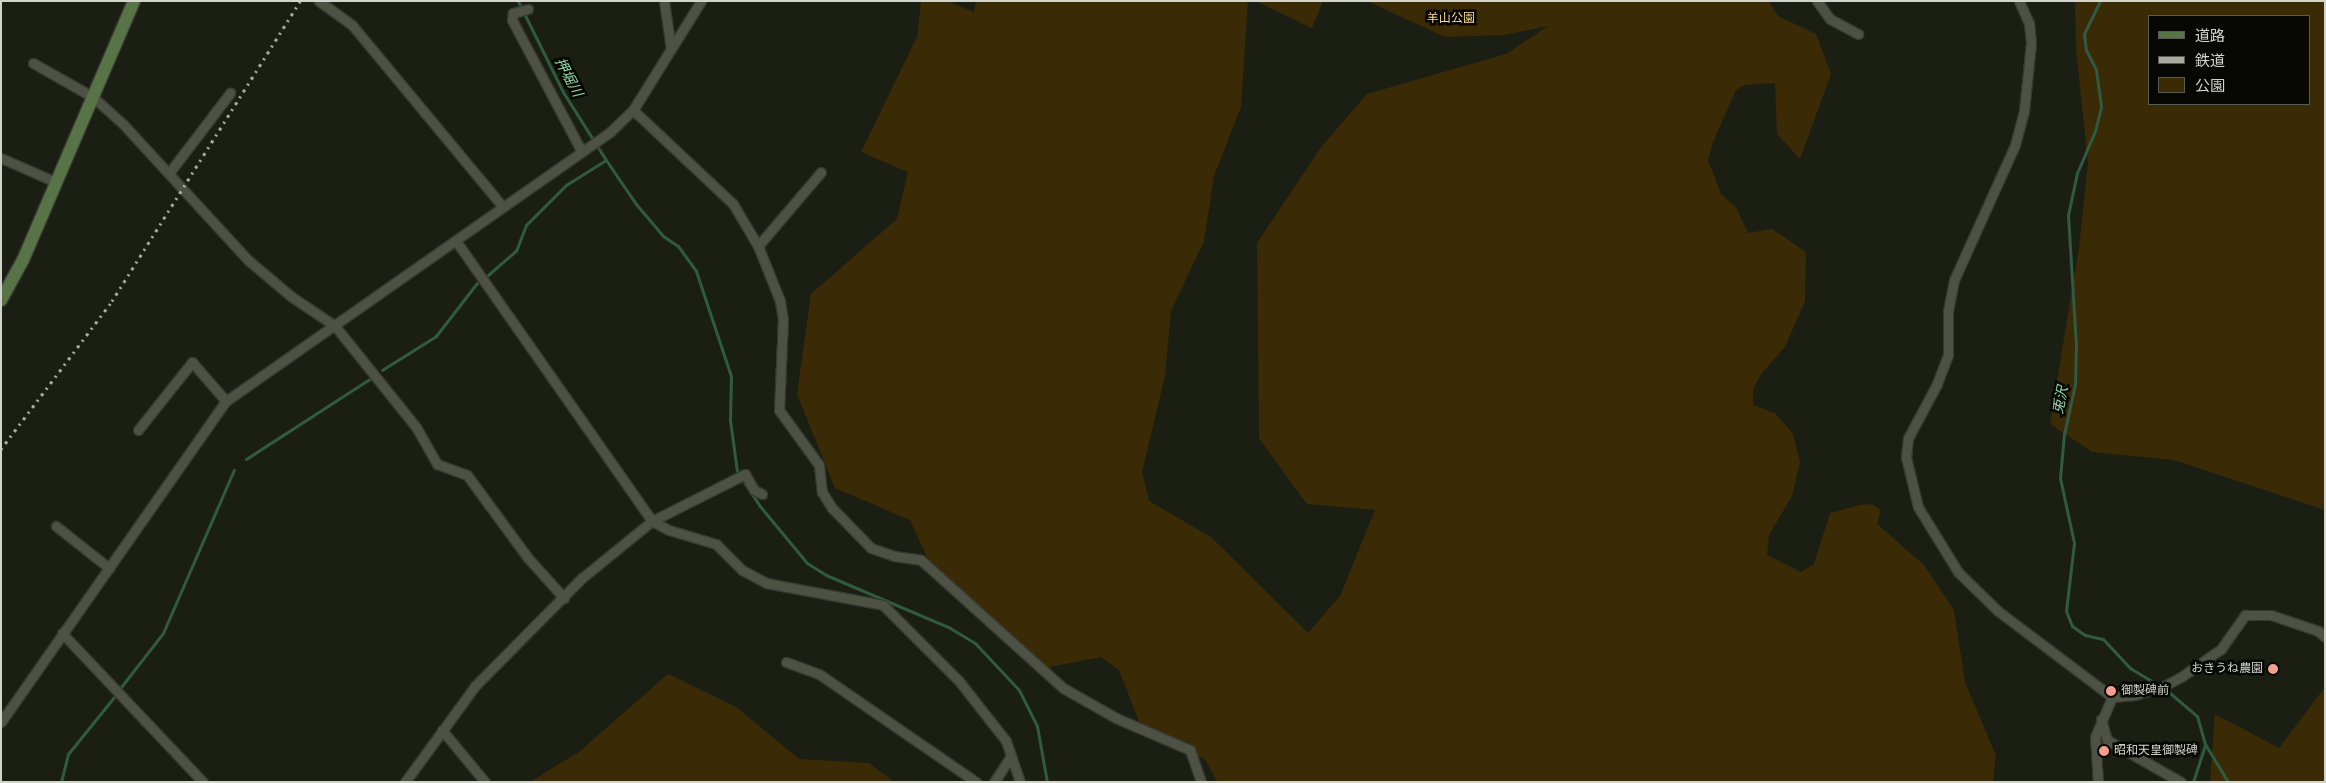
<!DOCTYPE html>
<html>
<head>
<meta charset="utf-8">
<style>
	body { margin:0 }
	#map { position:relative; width:2326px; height:783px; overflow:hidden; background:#1b1f13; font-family:"Archivo Narrow","Noto Sans JP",sans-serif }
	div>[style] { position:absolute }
	.green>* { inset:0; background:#3a2a06 }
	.stream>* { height:3px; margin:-1.5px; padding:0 1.5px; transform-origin:1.5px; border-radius:1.5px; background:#305a42 }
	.roads { filter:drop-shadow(1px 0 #373a32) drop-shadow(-1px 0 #373a32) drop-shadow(0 1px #373a32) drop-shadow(0 -1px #373a32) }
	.street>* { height:9px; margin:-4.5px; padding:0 4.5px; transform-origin:4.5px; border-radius:4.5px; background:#4e5244 }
	.secondary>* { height:12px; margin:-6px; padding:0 6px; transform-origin:6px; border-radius:6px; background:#567446 }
	.rail>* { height:3px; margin-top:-1.5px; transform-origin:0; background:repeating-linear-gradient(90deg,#a9aba2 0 2.5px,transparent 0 7.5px) }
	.dots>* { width:14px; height:14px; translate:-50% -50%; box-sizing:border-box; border:2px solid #070804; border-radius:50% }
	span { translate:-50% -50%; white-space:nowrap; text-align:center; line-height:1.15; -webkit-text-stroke:5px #070804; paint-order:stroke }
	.park-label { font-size:12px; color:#f9d895 }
	.poi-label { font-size:12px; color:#d2d4cc }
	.right { translate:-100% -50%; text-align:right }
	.left { translate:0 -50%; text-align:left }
	.water-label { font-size:14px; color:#92d8ad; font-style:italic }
	.frame { position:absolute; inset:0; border:2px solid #d2d4cc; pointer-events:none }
	.legend { position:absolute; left:2148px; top:15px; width:162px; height:90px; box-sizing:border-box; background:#070804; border:1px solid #585a54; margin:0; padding:6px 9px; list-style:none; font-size:15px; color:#d2d4cc }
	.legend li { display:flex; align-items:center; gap:10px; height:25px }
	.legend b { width:25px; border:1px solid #585a54 }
</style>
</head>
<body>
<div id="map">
	<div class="green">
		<i style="clip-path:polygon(921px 1px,948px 1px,974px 12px,976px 1px,1248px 1px,1241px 107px,1214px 176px,1204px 241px,1171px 311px,1165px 376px,1142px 472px,1149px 501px,1211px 537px,1308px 633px,1340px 596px,1375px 510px,1307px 504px,1259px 438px,1257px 243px,1322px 146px,1367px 94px,1506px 54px,1548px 26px,1504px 35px,1445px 37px,1367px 1px,1769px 1px,1778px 16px,1816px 34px,1831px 74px,1800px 159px,1777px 134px,1775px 83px,1745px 85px,1736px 90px,1713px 142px,1708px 160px,1721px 194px,1736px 207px,1748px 233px,1772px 229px,1806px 252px,1805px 301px,1785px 347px,1762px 373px,1753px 389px,1753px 405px,1776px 414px,1793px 434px,1800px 462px,1792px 496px,1769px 535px,1767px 555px,1801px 572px,1814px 564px,1830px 513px,1860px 505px,1872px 504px,1881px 510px,1877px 524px,1924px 565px,1954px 610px,1965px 682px,1996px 756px,1993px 782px,1217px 782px,1205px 759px,1144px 734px,1119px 670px,1101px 657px,1040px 669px,929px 561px,910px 520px,835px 488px,797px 394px,811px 294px,897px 219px,908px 172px,861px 152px,917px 37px)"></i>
		<i style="clip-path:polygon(1255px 1px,1323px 1px,1312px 28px)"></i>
		<i style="clip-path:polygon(evenodd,2075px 1px,2325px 1px,2325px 510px,2174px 460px,2092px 452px,2050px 424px,2079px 247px,2088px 164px,2076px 48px,2075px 1px,2310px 16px,2310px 104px,2150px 104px,2150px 16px,2310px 16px)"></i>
		<i style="clip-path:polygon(668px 674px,736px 707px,799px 759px,869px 763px,894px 782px,530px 782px,579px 752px)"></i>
		<i style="clip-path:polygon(2325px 687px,2325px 782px,2210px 782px,2215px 714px,2279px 748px)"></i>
	</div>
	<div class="stream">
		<i style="left:518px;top:1px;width:102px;rotate:63.7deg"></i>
		<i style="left:563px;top:92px;width:80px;rotate:57.7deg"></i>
		<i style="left:606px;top:160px;width:53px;rotate:55.7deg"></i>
		<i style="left:636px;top:204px;width:42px;rotate:49.8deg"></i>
		<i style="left:663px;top:236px;width:18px;rotate:34deg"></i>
		<i style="left:678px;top:246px;width:31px;rotate:54deg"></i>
		<i style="left:696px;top:271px;width:111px;rotate:71.6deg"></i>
		<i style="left:731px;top:376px;width:44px;rotate:91.3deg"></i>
		<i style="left:730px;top:420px;width:52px;rotate:82.3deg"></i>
		<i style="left:737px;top:472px;width:40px;rotate:56deg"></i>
		<i style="left:759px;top:505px;width:75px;rotate:50.4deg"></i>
		<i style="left:807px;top:563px;width:22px;rotate:32deg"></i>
		<i style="left:826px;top:575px;width:135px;rotate:23.1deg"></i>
		<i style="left:950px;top:628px;width:29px;rotate:31deg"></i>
		<i style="left:975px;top:643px;width:64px;rotate:46.9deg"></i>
		<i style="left:1019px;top:690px;width:40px;rotate:63.4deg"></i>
		<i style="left:1037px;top:726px;width:57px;rotate:79.9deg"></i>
		<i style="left:2100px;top:1px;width:37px;rotate:116deg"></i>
		<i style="left:2084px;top:34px;width:16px;rotate:83deg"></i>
		<i style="left:2086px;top:50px;width:22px;rotate:63deg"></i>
		<i style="left:2096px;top:70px;width:37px;rotate:82deg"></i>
		<i style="left:2101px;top:107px;width:25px;rotate:104deg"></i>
		<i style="left:2095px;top:131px;width:46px;rotate:113.2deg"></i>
		<i style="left:2077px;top:173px;width:43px;rotate:102.1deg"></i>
		<i style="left:2068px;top:215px;width:129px;rotate:86.5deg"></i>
		<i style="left:2076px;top:344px;width:40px;rotate:91.4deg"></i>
		<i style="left:2075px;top:384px;width:51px;rotate:102.4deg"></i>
		<i style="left:2064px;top:434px;width:44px;rotate:95.2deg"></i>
		<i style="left:2060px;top:478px;width:66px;rotate:77.8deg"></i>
		<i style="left:2074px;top:543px;width:68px;rotate:96.7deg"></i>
		<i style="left:2066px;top:611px;width:16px;rotate:68deg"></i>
		<i style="left:2072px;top:626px;width:16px;rotate:35deg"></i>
		<i style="left:2085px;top:635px;width:18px;rotate:13deg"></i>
		<i style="left:2103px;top:639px;width:40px;rotate:47deg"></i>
		<i style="left:2130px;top:668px;width:33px;rotate:31deg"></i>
		<i style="left:488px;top:275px;width:37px;rotate:-41deg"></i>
		<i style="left:516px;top:251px;width:28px;rotate:-69deg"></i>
		<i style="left:526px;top:225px;width:57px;rotate:-45deg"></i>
		<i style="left:566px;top:185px;width:47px;rotate:-32deg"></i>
		<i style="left:382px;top:370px;width:64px;rotate:-32.2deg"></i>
		<i style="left:436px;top:336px;width:67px;rotate:-52.3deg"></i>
		<i style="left:246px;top:459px;width:149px;rotate:-32.9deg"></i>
		<i style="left:121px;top:687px;width:68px;rotate:-52.1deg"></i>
		<i style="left:163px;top:633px;width:178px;rotate:-66.5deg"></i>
		<i style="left:2164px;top:688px;width:43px;rotate:40.3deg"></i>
		<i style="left:2197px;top:716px;width:29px;rotate:74deg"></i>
		<i style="left:2205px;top:744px;width:44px;rotate:58.8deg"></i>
		<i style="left:61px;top:782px;width:29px;rotate:-76deg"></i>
		<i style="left:68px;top:754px;width:73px;rotate:-51.1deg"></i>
		<i style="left:2193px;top:782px;width:40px;rotate:-72deg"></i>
	</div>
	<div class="roads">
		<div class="street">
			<i style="left:319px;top:1px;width:41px;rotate:36deg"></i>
			<i style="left:352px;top:25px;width:236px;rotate:50.3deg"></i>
			<i style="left:1817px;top:1px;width:22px;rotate:54deg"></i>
			<i style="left:1830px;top:19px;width:32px;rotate:28deg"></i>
			<i style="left:2019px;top:1px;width:24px;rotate:66deg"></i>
			<i style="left:2029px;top:23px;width:20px;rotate:84deg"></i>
			<i style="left:2031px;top:43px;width:68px;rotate:95.9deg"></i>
			<i style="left:2024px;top:111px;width:35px;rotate:105deg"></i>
			<i style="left:2015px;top:145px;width:148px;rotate:114.3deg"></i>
			<i style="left:1954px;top:280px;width:32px;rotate:101deg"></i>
			<i style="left:1948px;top:311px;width:44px;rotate:90deg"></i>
			<i style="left:1948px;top:355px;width:31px;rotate:111deg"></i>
			<i style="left:1937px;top:384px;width:61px;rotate:118.2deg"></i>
			<i style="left:1908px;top:438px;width:19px;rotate:96deg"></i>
			<i style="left:1906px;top:457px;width:51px;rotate:76.5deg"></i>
			<i style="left:1918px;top:507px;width:76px;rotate:58.4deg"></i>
			<i style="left:1958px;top:572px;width:56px;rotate:44.3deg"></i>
			<i style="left:1998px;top:611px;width:143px;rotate:37deg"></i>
			<i style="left:2112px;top:697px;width:23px;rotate:-5deg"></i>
			<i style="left:2135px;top:695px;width:28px;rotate:-17deg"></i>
			<i style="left:2162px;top:687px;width:21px;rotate:-28deg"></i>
			<i style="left:2181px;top:677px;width:49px;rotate:-35deg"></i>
			<i style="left:2221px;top:649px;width:42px;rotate:-54.8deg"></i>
			<i style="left:2245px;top:615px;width:26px"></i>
			<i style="left:2271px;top:615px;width:50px;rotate:18.8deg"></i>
			<i style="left:2318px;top:631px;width:9px;rotate:41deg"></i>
			<i style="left:528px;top:9px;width:16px;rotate:165deg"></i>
			<i style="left:513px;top:13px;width:7px;rotate:98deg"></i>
			<i style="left:512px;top:20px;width:149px;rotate:62.1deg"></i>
			<i style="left:671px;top:49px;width:57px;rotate:-58deg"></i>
			<i style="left:33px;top:63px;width:69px;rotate:29.5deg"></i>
			<i style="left:93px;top:97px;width:40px;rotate:42deg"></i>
			<i style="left:123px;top:124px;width:185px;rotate:47.4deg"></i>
			<i style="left:248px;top:260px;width:57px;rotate:40.1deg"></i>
			<i style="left:292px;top:297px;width:52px;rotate:34deg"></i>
			<i style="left:335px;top:326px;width:129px;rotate:51.3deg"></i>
			<i style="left:416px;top:427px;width:43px;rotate:60.4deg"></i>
			<i style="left:437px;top:464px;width:32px;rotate:20deg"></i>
			<i style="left:467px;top:475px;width:103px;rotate:53.7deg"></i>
			<i style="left:528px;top:558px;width:54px;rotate:48deg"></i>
			<i style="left:633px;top:110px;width:137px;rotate:43.2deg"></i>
			<i style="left:733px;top:204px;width:49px;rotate:59.2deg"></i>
			<i style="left:758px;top:246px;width:59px;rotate:68.2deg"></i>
			<i style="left:780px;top:301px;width:18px;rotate:81deg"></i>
			<i style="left:783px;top:319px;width:91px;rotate:92.5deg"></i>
			<i style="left:779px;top:410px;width:68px;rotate:54deg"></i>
			<i style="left:819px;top:465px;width:27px;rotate:84deg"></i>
			<i style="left:822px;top:492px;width:19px;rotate:58deg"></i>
			<i style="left:832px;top:508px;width:56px;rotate:45.7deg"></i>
			<i style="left:871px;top:548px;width:24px;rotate:19deg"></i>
			<i style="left:894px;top:556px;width:27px;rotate:8deg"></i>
			<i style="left:921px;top:560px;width:191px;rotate:42deg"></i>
			<i style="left:1063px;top:688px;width:61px;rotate:29.5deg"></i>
			<i style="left:1116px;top:718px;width:81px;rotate:23.4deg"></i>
			<i style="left:1190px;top:750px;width:34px;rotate:71deg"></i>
			<i style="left:1px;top:158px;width:60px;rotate:23.6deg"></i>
			<i style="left:169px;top:173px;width:101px;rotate:-52.7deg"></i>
			<i style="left:456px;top:241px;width:342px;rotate:55deg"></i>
			<i style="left:652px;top:521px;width:19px;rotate:28deg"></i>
			<i style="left:669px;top:530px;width:49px;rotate:16.6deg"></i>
			<i style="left:716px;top:544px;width:37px;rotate:45deg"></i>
			<i style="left:742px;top:570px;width:27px;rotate:28deg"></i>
			<i style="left:766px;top:583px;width:119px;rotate:10.6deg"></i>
			<i style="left:883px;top:605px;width:107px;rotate:45deg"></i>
			<i style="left:959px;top:681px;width:76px;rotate:51.9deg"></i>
			<i style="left:1006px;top:741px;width:43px;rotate:71.1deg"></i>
			<i style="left:758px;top:246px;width:97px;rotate:-49.6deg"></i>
			<i style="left:138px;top:430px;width:87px;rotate:-51.5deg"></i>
			<i style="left:192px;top:362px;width:52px;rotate:48.9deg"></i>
			<i style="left:56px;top:526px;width:68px;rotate:38.4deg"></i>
			<i style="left:62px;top:633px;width:205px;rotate:46.6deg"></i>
			<i style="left:786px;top:662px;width:35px;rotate:20deg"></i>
			<i style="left:819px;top:674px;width:191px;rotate:34.5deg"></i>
			<i style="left:2101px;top:719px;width:22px;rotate:74deg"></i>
			<i style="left:2107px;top:740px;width:85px;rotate:29.6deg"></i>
			<i style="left:1px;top:722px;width:392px;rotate:-55deg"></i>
			<i style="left:226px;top:401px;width:469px;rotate:-35deg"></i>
			<i style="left:610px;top:132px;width:32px;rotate:-44deg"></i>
			<i style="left:633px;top:110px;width:72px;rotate:-58.1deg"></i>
			<i style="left:671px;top:49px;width:49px;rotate:-98.3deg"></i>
			<i style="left:442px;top:730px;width:67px;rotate:50.4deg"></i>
			<i style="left:405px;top:782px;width:119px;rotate:-53.9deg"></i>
			<i style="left:475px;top:686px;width:152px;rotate:-45.3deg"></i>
			<i style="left:582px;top:578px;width:90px;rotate:-39.2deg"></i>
			<i style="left:652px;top:521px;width:104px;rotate:-26.8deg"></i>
			<i style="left:745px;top:474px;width:18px;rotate:61deg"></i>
			<i style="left:754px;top:490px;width:9px;rotate:27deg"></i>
			<i style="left:994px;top:782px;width:31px;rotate:-57deg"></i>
			<i style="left:2098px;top:782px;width:45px;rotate:-93.8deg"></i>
			<i style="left:2095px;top:737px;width:43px;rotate:-67deg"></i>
		</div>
		<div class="secondary">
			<i style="left:1px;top:300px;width:46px;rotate:-61.2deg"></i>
			<i style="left:23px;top:260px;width:282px;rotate:-66.8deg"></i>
		</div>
	</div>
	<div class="rail">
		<i style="left:1px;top:449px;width:185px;rotate:-53.1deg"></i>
		<i style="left:112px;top:301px;width:354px;rotate:-57.9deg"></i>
	</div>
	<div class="dots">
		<i style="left:2273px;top:669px;background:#f59d8f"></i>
		<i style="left:2111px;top:691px;background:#f59d8f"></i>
		<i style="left:2104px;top:751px;background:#f59d8f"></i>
	</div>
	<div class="park-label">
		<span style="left:1451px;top:19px">羊山公園</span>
	</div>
	<div class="poi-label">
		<span class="right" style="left:2263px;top:669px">おきうね農園</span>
		<span class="left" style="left:2121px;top:691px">御製碑前</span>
		<span class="left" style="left:2114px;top:751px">昭和天皇御製碑</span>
	</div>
	<div class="water-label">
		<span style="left:569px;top:77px;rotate:62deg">押堀川</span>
		<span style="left:2060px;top:400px;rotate:-78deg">兎沢</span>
	</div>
	<div class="frame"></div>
	<ul class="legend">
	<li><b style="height:6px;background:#567446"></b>道路</li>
	<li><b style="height:6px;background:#a9aba2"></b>鉄道</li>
	<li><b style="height:14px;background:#3a2a06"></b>公園</li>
	</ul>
</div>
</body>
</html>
